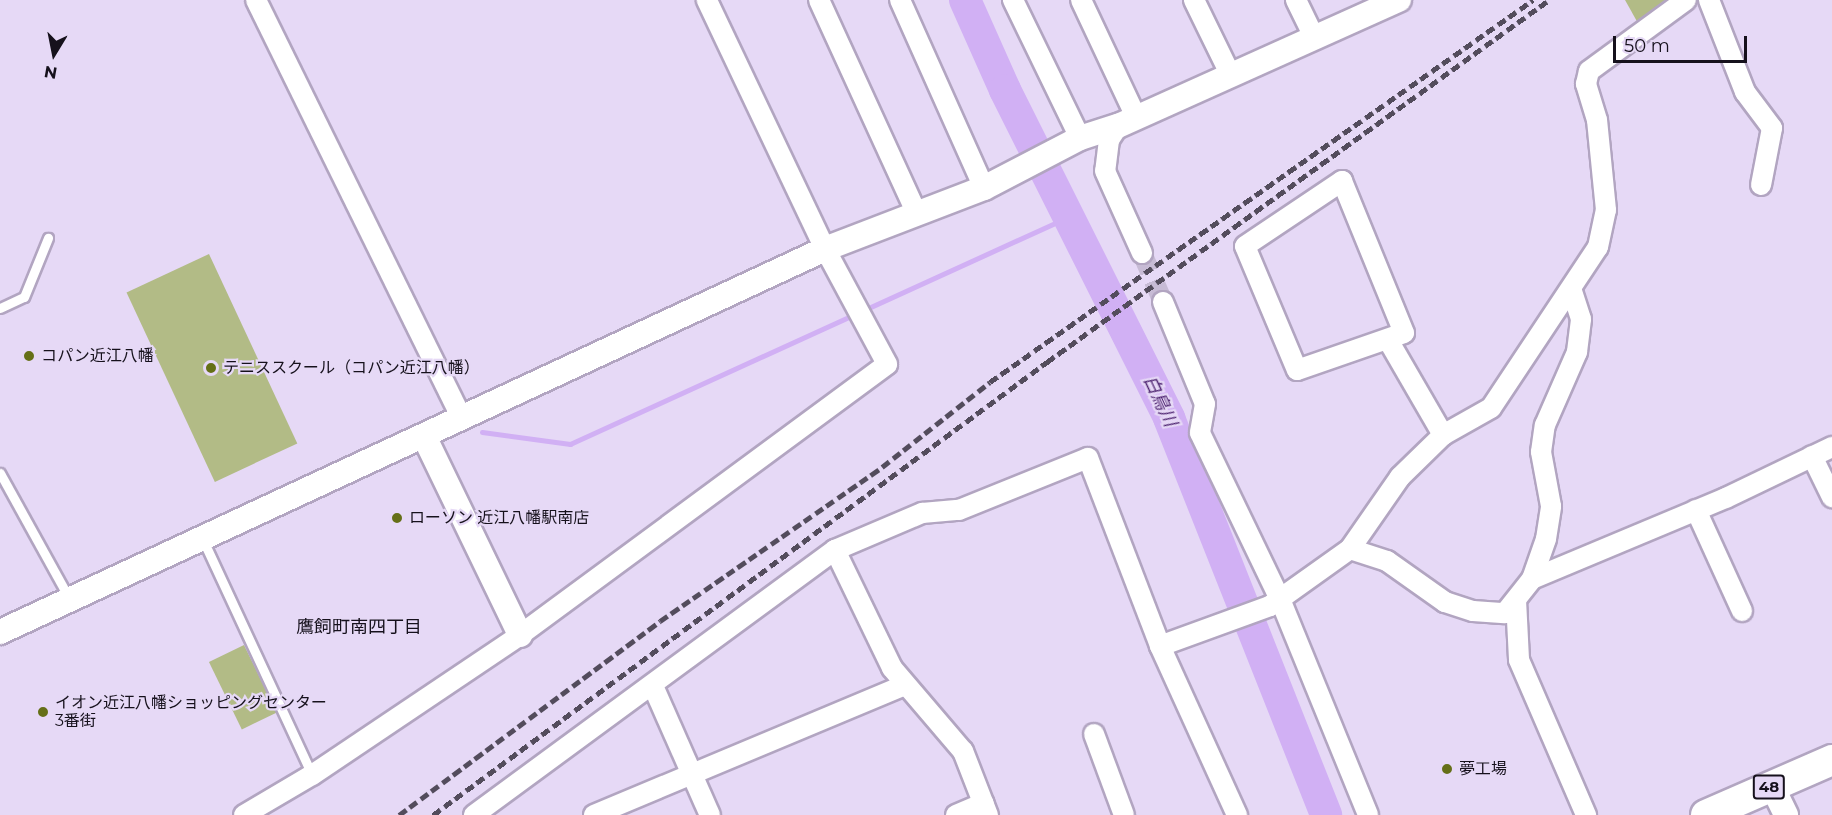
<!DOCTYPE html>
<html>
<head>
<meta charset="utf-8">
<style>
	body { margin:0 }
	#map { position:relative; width:1832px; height:815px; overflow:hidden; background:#e6d9f6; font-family:Montserrat,"Noto Sans JP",sans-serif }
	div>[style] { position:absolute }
	.green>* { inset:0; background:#b2bb86; transform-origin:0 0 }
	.stream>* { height:5px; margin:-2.5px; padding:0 2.5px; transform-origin:2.5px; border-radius:2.5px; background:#d1b0f4 }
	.river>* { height:32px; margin:-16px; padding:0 16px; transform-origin:16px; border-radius:16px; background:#d1b0f4 }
	.minor-tunnel>* { height:20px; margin-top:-10px; transform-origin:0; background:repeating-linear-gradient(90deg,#c7bbd5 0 20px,transparent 0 30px) }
	.roads { filter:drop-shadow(2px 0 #b2a5c1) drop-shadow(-2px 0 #b2a5c1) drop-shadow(0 2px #b2a5c1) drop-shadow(0 -2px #b2a5c1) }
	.service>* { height:9px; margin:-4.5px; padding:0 4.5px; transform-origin:4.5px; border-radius:4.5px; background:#fff }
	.minor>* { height:20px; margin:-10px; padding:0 10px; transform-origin:10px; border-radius:10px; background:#fff }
	.tertiary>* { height:24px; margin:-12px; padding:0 12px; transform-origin:12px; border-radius:12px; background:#fff }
	.primary>* { height:30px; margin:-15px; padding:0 15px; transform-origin:15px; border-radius:15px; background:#fff }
	.rail>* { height:4.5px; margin-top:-2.25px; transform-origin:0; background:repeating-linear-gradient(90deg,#534c5c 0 9px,transparent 0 13.5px) }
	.dots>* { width:16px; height:16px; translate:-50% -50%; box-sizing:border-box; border:3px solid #e6d9f6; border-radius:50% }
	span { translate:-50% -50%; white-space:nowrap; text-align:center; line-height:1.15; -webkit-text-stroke:4.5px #e6d9f6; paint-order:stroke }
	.shield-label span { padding:2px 4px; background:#e6d9f6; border:2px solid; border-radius:4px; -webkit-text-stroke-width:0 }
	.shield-label { font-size:15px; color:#16111c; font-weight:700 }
	.poi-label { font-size:16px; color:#16111c }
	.left { translate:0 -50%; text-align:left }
	.water-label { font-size:18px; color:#4d2370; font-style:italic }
	.neighbourhood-label { font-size:18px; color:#16111c }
	.north { position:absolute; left:24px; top:24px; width:60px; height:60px; -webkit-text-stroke:4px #e6d9f6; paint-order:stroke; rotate:190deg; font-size:16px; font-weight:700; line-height:24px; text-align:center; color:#16111c }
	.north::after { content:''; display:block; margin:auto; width:21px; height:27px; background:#16111c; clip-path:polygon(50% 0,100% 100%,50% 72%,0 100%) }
	.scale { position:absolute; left:1613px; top:36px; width:134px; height:27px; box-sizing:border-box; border:3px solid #16111c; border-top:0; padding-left:8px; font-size:18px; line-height:21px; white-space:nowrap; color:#16111c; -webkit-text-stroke:4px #e6d9f6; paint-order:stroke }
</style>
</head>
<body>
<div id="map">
	<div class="green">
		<i style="clip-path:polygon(1625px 0,1671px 0,1639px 25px)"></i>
		<i style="left:209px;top:254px;width:209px;height:91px;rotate:65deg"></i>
		<i style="left:244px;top:645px;width:75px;height:39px;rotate:64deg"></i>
	</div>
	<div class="stream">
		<i style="left:482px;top:432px;width:89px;rotate:7.8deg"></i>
		<i style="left:570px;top:444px;width:547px;rotate:-24.5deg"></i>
	</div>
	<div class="river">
		<i style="left:965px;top:0;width:98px;rotate:66deg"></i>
		<i style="left:1005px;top:90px;width:367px;rotate:63.4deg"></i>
		<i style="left:1169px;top:418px;width:427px;rotate:68.4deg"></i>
	</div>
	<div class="minor-tunnel">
		<i style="left:1142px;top:253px;width:53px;rotate:66.8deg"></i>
	</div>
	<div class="roads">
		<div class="service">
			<i style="left:0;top:308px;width:26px;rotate:-25deg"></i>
			<i style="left:24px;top:297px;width:64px;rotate:-67.9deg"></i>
			<i style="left:0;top:473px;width:143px;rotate:61.1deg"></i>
			<i style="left:203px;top:540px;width:259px;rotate:65.1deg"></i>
		</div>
		<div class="minor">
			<i style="left:256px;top:0;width:466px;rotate:63.8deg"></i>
			<i style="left:819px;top:0;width:235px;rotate:65.4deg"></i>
			<i style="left:900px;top:0;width:206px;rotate:65.9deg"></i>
			<i style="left:1013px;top:0;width:153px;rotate:64.1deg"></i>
			<i style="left:1081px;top:0;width:129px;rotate:64.8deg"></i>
			<i style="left:1194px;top:0;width:85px;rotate:64deg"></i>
			<i style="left:1296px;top:0;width:43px;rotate:64deg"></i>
			<i style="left:1709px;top:0;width:99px;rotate:68.6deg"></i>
			<i style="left:1745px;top:92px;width:45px;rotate:53.1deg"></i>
			<i style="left:1772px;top:128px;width:58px;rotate:100.9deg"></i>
			<i style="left:1118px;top:126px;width:17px;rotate:123deg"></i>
			<i style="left:1109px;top:140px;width:31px;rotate:97deg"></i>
			<i style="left:1105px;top:171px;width:90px;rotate:65.7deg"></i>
			<i style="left:1342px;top:181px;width:164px;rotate:67.8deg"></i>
			<i style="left:1404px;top:333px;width:113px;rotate:160.9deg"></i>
			<i style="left:1297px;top:370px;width:134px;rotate:-112.8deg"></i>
			<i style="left:1245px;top:246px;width:117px;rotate:-33.8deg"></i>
			<i style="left:1163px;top:302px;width:110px;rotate:67.6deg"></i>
			<i style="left:1205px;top:404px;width:29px;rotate:100deg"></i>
			<i style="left:1200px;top:433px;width:184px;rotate:64.3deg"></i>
			<i style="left:1280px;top:599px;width:233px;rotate:67.8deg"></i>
			<i style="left:1388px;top:340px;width:110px;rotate:59.9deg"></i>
			<i style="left:1812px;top:456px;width:46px;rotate:64deg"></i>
			<i style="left:1696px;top:510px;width:111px;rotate:65.5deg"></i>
			<i style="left:1350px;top:549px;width:88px;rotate:-55.2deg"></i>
			<i style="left:1400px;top:477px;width:60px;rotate:-44.3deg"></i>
			<i style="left:1443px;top:435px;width:55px;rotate:-29.4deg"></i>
			<i style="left:1491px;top:408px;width:193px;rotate:-56.4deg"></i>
			<i style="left:1598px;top:247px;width:38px;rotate:-78deg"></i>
			<i style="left:1606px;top:210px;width:90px;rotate:-95.7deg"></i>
			<i style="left:1597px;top:120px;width:38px;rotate:-107deg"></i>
			<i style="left:1586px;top:84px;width:13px;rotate:-77deg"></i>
			<i style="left:1589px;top:71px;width:120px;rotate:-36.2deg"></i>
			<i style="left:835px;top:550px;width:131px;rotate:64.2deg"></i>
			<i style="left:892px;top:668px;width:109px;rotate:49.5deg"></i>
			<i style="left:963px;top:751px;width:69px;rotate:68.7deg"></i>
			<i style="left:1532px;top:579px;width:42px;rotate:-70.7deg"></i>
			<i style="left:1546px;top:539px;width:33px;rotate:-81deg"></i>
			<i style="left:1551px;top:506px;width:55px;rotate:-100.5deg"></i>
			<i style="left:1541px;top:452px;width:27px;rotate:-82deg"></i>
			<i style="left:1545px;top:425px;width:80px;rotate:-66.3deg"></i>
			<i style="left:1577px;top:352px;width:33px;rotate:-83deg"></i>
			<i style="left:1581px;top:319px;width:32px;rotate:-108deg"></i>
			<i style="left:1516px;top:600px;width:60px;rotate:87.1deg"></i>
			<i style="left:1519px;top:660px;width:169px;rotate:66.6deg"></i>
			<i style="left:1160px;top:646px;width:117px;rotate:-20deg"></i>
			<i style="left:1270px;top:606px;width:98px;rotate:-35.5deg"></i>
			<i style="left:1350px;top:549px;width:39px;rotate:18deg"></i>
			<i style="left:1387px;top:561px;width:71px;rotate:35.3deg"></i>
			<i style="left:1445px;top:602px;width:29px;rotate:18deg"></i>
			<i style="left:1473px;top:611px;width:32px;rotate:4deg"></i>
			<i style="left:1505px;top:613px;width:43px;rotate:-51.5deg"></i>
			<i style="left:1532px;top:579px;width:210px;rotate:-22.7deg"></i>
			<i style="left:1726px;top:498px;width:118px;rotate:-25.7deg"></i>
			<i style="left:653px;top:686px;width:141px;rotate:66.2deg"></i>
			<i style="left:1094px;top:734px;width:86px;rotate:69.7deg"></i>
			<i style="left:244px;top:815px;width:79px;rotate:-30.5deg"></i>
			<i style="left:312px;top:775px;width:251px;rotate:-33.9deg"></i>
			<i style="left:520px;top:635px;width:456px;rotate:-36.4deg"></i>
			<i style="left:887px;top:364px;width:131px;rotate:-118.3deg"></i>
			<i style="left:825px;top:249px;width:276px;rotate:-115.4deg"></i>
			<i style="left:474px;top:815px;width:448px;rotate:-36.3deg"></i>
			<i style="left:835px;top:550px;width:95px;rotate:-23deg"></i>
			<i style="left:922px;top:513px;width:37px;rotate:-5deg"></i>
			<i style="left:959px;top:510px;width:139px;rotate:-22deg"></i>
			<i style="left:1088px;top:458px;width:201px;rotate:69deg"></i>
			<i style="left:1160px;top:646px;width:186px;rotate:65.5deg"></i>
			<i style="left:594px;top:815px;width:337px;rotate:-22.7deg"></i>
			<i style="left:956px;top:815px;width:30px;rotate:-23deg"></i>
		</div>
		<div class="tertiary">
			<i style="left:424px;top:436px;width:221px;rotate:64.2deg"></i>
			<i style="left:0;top:632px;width:910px;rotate:-24.9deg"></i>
			<i style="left:825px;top:249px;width:170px;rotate:-21deg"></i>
			<i style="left:984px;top:188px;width:108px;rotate:-27.5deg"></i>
			<i style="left:1080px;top:138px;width:40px;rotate:-18deg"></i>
			<i style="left:1118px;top:126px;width:308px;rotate:-24.2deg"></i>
			<i style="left:1772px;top:786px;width:32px;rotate:64deg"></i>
		</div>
		<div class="primary">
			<i style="left:1706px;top:815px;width:137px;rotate:-23.6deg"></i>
		</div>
	</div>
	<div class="rail">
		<i style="left:399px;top:815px;width:325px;rotate:-36.6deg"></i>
		<i style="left:660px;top:621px;width:270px;rotate:-34.7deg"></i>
		<i style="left:882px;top:467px;width:137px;rotate:-38.2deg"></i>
		<i style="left:990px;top:382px;width:664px;rotate:-35.13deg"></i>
		<i style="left:433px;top:815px;width:763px;rotate:-36.42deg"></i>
		<i style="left:1047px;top:362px;width:619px;rotate:-35.8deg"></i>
	</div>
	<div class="dots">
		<i style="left:29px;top:356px;background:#656f17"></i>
		<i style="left:211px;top:368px;background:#656f17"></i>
		<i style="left:397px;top:518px;background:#656f17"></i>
		<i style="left:43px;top:712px;background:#656f17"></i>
		<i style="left:1447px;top:769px;background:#656f17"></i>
	</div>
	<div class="shield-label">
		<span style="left:1769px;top:787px">48</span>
	</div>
	<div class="poi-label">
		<span class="left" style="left:41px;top:356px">コパン近江八幡</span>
		<span class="left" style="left:223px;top:368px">テニススクール（コパン近江八幡）</span>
		<span class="left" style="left:409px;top:518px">ローソン 近江八幡駅南店</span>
		<span class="left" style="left:55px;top:712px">イオン近江八幡ショッピングセンター<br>3番街</span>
		<span class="left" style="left:1459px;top:769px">夢工場</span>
	</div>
	<div class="water-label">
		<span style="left:1160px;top:401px;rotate:65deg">白鳥川</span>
	</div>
	<div class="neighbourhood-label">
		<span style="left:359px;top:627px">鷹飼町南四丁目</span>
	</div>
	<div class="north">N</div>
	<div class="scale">50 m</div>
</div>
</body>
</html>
